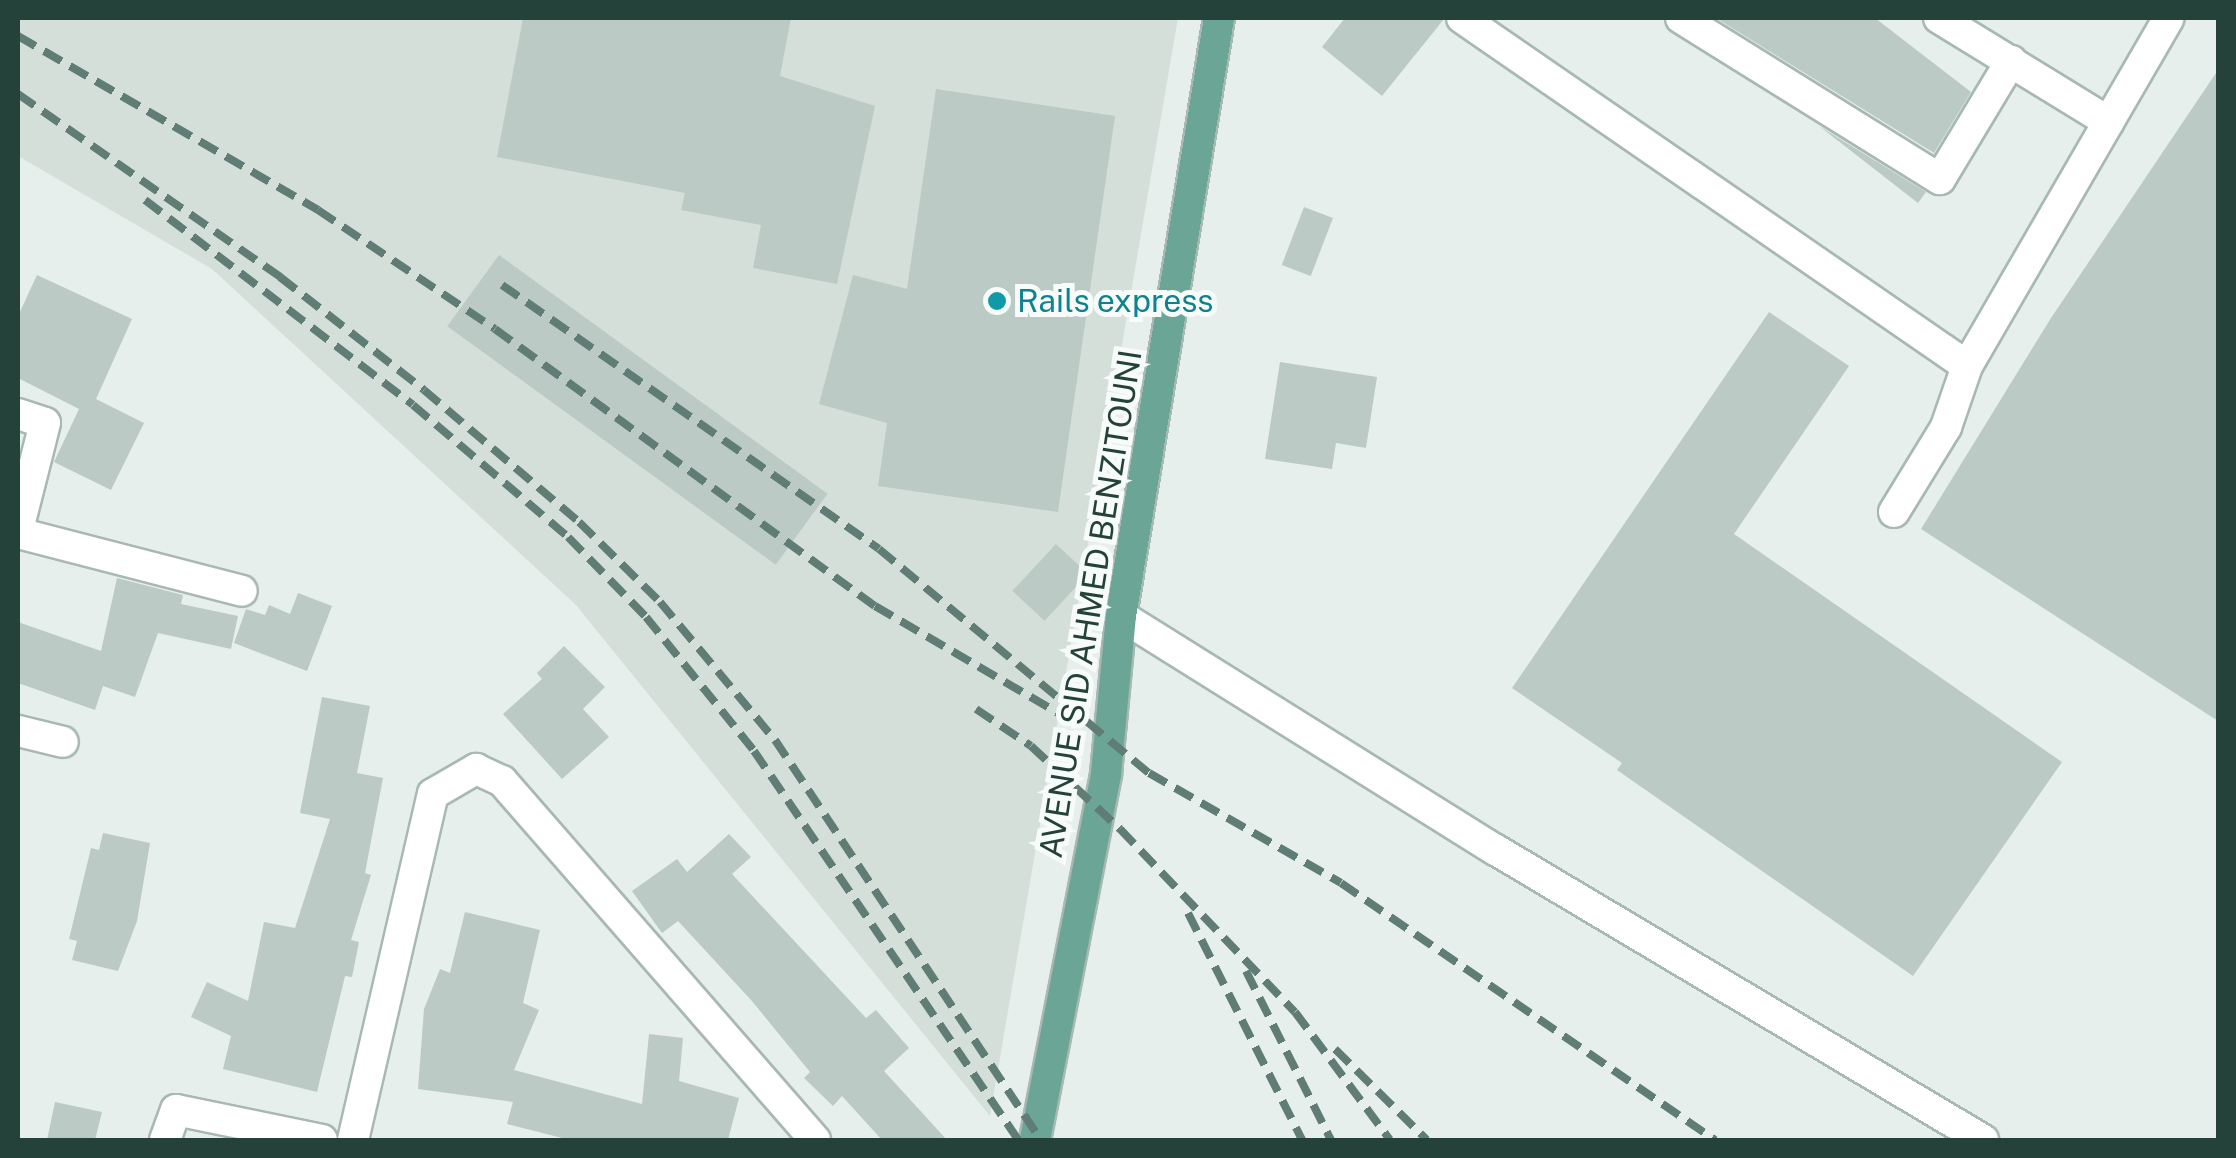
<!DOCTYPE html>
<html>
<head>
<meta charset="utf-8">
<style>
	body { margin:0 }
	#map { position:relative; width:2236px; height:1158px; overflow:hidden; background:#e6efeb; font-family:"Public Sans",sans-serif }
	div>[style] { position:absolute }
	.built>* { inset:0; background:#d4dfda }
	.building>* { inset:0; background:#bbcac4; transform-origin:0 0 }
	.roads { filter:drop-shadow(2px 0 #a8b8b2) drop-shadow(-2px 0 #a8b8b2) drop-shadow(0 2px #a8b8b2) drop-shadow(0 -2px #a8b8b2) }
	.minor>* { height:30px; margin:-15px; padding:0 15px; transform-origin:15px; border-radius:15px; background:#fff }
	.major>* { height:30px; margin:-15px; padding:0 15px; transform-origin:15px; border-radius:15px; background:#6aa596 }
	.rail>* { height:8px; margin-top:-4px; transform-origin:0; background:repeating-linear-gradient(90deg,#5f7d75 0 20px,transparent 0 30px) }
	.dots>* { width:28px; height:28px; translate:-50% -50%; box-sizing:border-box; border:5px solid #f7fbf9; border-radius:50% }
	span { translate:-50% -50%; white-space:nowrap; text-align:center; line-height:1.15; -webkit-text-stroke:10px #f7fbf9; paint-order:stroke }
	.culture-label { font-size:32px; color:#0d838f }
	.left { translate:0 -50%; text-align:left }
	.street-label { font-size:32px; color:#24423a }
	.frame { position:absolute; inset:0; border:20px solid #24423a; pointer-events:none }
</style>
</head>
<body>
<div id="map">
	<div class="built">
		<i style="clip-path:polygon(18px 18px,1178px 18px,990px 1116px,576px 605px,212px 269px,18px 156px)"></i>
	</div>
	<div class="building">
		<i style="clip-path:polygon(523px 18px,791px 18px,780px 76px,875px 106px,837px 284px,753px 268px,761px 225px,681px 210px,685px 193px,497px 157px)"></i>
		<i style="clip-path:polygon(1345px 18px,1443px 18px,1444px 19px,1382px 96px,1322px 47px)"></i>
		<i style="clip-path:polygon(1716px 18px,1875px 18px,1971px 92px,1934px 153px)"></i>
		<i style="clip-path:polygon(2218px 70px,2218px 721px,1921px 529px,2051px 318px)"></i>
		<i style="clip-path:polygon(936px 89px,1115px 116px,1058px 512px,878px 486px,887px 423px,819px 404px,853px 275px,907px 289px)"></i>
		<i style="clip-path:polygon(1819px 126px,1926px 192px,1918px 203px)"></i>
		<i style="left:1304px;top:207px;width:31px;height:62px;rotate:21deg"></i>
		<i style="left:499px;top:255px;width:406px;height:88px;rotate:36deg"></i>
		<i style="clip-path:polygon(37px 275px,132px 319px,96px 399px,144px 423px,111px 490px,54px 462px,79px 409px,18px 378px,18px 316px)"></i>
		<i style="clip-path:polygon(1769px 312px,1849px 366px,1734px 534px,2062px 762px,1913px 976px,1617px 770px,1622px 763px,1512px 688px)"></i>
		<i style="clip-path:polygon(1280px 362px,1377px 377px,1366px 448px,1336px 443px,1332px 469px,1265px 459px)"></i>
		<i style="left:1056px;top:544px;width:44px;height:64px;rotate:43deg"></i>
		<i style="clip-path:polygon(117px 578px,183px 595px,181px 604px,238px 616px,231px 649px,158px 633px,135px 697px,103px 686px,95px 710px,18px 683px,18px 622px,101px 651px)"></i>
		<i style="clip-path:polygon(298px 593px,332px 606px,307px 671px,234px 643px,246px 609px,265px 615px,269px 605px,290px 614px)"></i>
		<i style="clip-path:polygon(564px 646px,605px 687px,583px 709px,609px 737px,562px 779px,503px 714px,542px 679px,537px 673px)"></i>
		<i style="clip-path:polygon(322px 697px,370px 706px,357px 773px,383px 778px,365px 873px,371px 875px,351px 940px,359px 942px,352px 977px,345px 976px,317px 1092px,223px 1069px,231px 1036px,191px 1017px,207px 982px,248px 1001px,264px 922px,295px 928px,330px 819px,300px 813px)"></i>
		<i style="clip-path:polygon(103px 833px,150px 843px,137px 921px,118px 971px,72px 960px,77px 941px,69px 939px,91px 848px,99px 850px)"></i>
		<i style="clip-path:polygon(729px 834px,751px 857px,732px 874px,866px 1018px,876px 1010px,909px 1048px,884px 1071px,947px 1140px,882px 1140px,842px 1096px,833px 1106px,804px 1078px,810px 1072px,751px 1000px,678px 921px,662px 933px,632px 891px,677px 859px,687px 872px)"></i>
		<i style="clip-path:polygon(465px 912px,540px 930px,523px 1003px,539px 1010px,514px 1070px,642px 1104px,649px 1034px,683px 1038px,679px 1081px,739px 1098px,728px 1140px,570px 1140px,507px 1124px,513px 1102px,418px 1089px,424px 1009px,440px 969px,450px 973px)"></i>
		<i style="clip-path:polygon(55px 1102px,102px 1112px,95px 1140px,47px 1140px)"></i>
	</div>
	<div class="roads">
		<div class="minor">
			<i style="left:1462px;top:18px;width:613px;rotate:34.57deg"></i>
			<i style="left:1681px;top:18px;width:305px;rotate:31.9deg"></i>
			<i style="left:1940px;top:179px;width:138px;rotate:-59deg"></i>
			<i style="left:1939px;top:18px;width:199px;rotate:31.5deg"></i>
			<i style="left:18px;top:414px;width:28px;rotate:18deg"></i>
			<i style="left:45px;top:423px;width:110px;rotate:104.2deg"></i>
			<i style="left:1894px;top:512px;width:100px;rotate:-58.5deg"></i>
			<i style="left:1946px;top:427px;width:65px;rotate:-71deg"></i>
			<i style="left:1967px;top:366px;width:402px;rotate:-59.9deg"></i>
			<i style="left:18px;top:533px;width:231px;rotate:14.5deg"></i>
			<i style="left:1121px;top:616px;width:442px;rotate:32deg"></i>
			<i style="left:1496px;top:850px;width:567px;rotate:30.77deg"></i>
			<i style="left:18px;top:731px;width:46px;rotate:13.7deg"></i>
			<i style="left:165px;top:1140px;width:32px;rotate:-70deg"></i>
			<i style="left:176px;top:1110px;width:149px;rotate:11.6deg"></i>
			<i style="left:353px;top:1140px;width:355px;rotate:-77deg"></i>
			<i style="left:433px;top:794px;width:50px;rotate:-30.2deg"></i>
			<i style="left:476px;top:769px;width:29px;rotate:25deg"></i>
			<i style="left:502px;top:781px;width:476px;rotate:48.9deg"></i>
		</div>
		<div class="major">
			<i style="left:1035px;top:1140px;width:373px;rotate:-79deg"></i>
			<i style="left:1106px;top:774px;width:159px;rotate:-84.6deg"></i>
			<i style="left:1121px;top:616px;width:606px;rotate:-80.69deg"></i>
		</div>
	</div>
	<div class="rail">
		<i style="left:18px;top:36px;width:347px;rotate:30.1deg"></i>
		<i style="left:318px;top:210px;width:213px;rotate:33.9deg"></i>
		<i style="left:495px;top:329px;width:470px;rotate:36.1deg"></i>
		<i style="left:875px;top:606px;width:220px;rotate:30.3deg"></i>
		<i style="left:18px;top:94px;width:320px;rotate:34.9deg"></i>
		<i style="left:280px;top:277px;width:183px;rotate:38.1deg"></i>
		<i style="left:424px;top:390px;width:204px;rotate:40.4deg"></i>
		<i style="left:579px;top:522px;width:114px;rotate:44.6deg"></i>
		<i style="left:660px;top:602px;width:180px;rotate:50.2deg"></i>
		<i style="left:775px;top:740px;width:480px;rotate:56.4deg"></i>
		<i style="left:145px;top:200px;width:337px;rotate:37.4deg"></i>
		<i style="left:413px;top:405px;width:204px;rotate:40.4deg"></i>
		<i style="left:568px;top:537px;width:112px;rotate:45.7deg"></i>
		<i style="left:646px;top:617px;width:172px;rotate:51.1deg"></i>
		<i style="left:754px;top:751px;width:470px;rotate:55.8deg"></i>
		<i style="left:502px;top:285px;width:460px;rotate:35deg"></i>
		<i style="left:879px;top:549px;width:351px;rotate:39.7deg"></i>
		<i style="left:1149px;top:773px;width:221px;rotate:29.8deg"></i>
		<i style="left:1341px;top:883px;width:454px;rotate:34.5deg"></i>
		<i style="left:976px;top:709px;width:66px;rotate:33.9deg"></i>
		<i style="left:1031px;top:746px;width:122px;rotate:43deg"></i>
		<i style="left:1120px;top:829px;width:253px;rotate:46.3deg"></i>
		<i style="left:1295px;top:1012px;width:159px;rotate:53.4deg"></i>
		<i style="left:1188px;top:913px;width:254px;rotate:63.3deg"></i>
		<i style="left:1246px;top:971px;width:189px;rotate:63.3deg"></i>
		<i style="left:1335px;top:1049px;width:129px;rotate:44.7deg"></i>
	</div>
	<div class="dots">
		<i style="left:997px;top:301px;background:#0f9aa8"></i>
	</div>
	<div class="culture-label">
		<span class="left" style="left:1017px;top:301px">Rails express</span>
	</div>
	<div class="street-label">
		<span style="left:1091px;top:604px;rotate:-81deg">AVENUE SID AHMED BENZITOUNI</span>
	</div>
	<div class="frame"></div>
</div>
</body>
</html>
